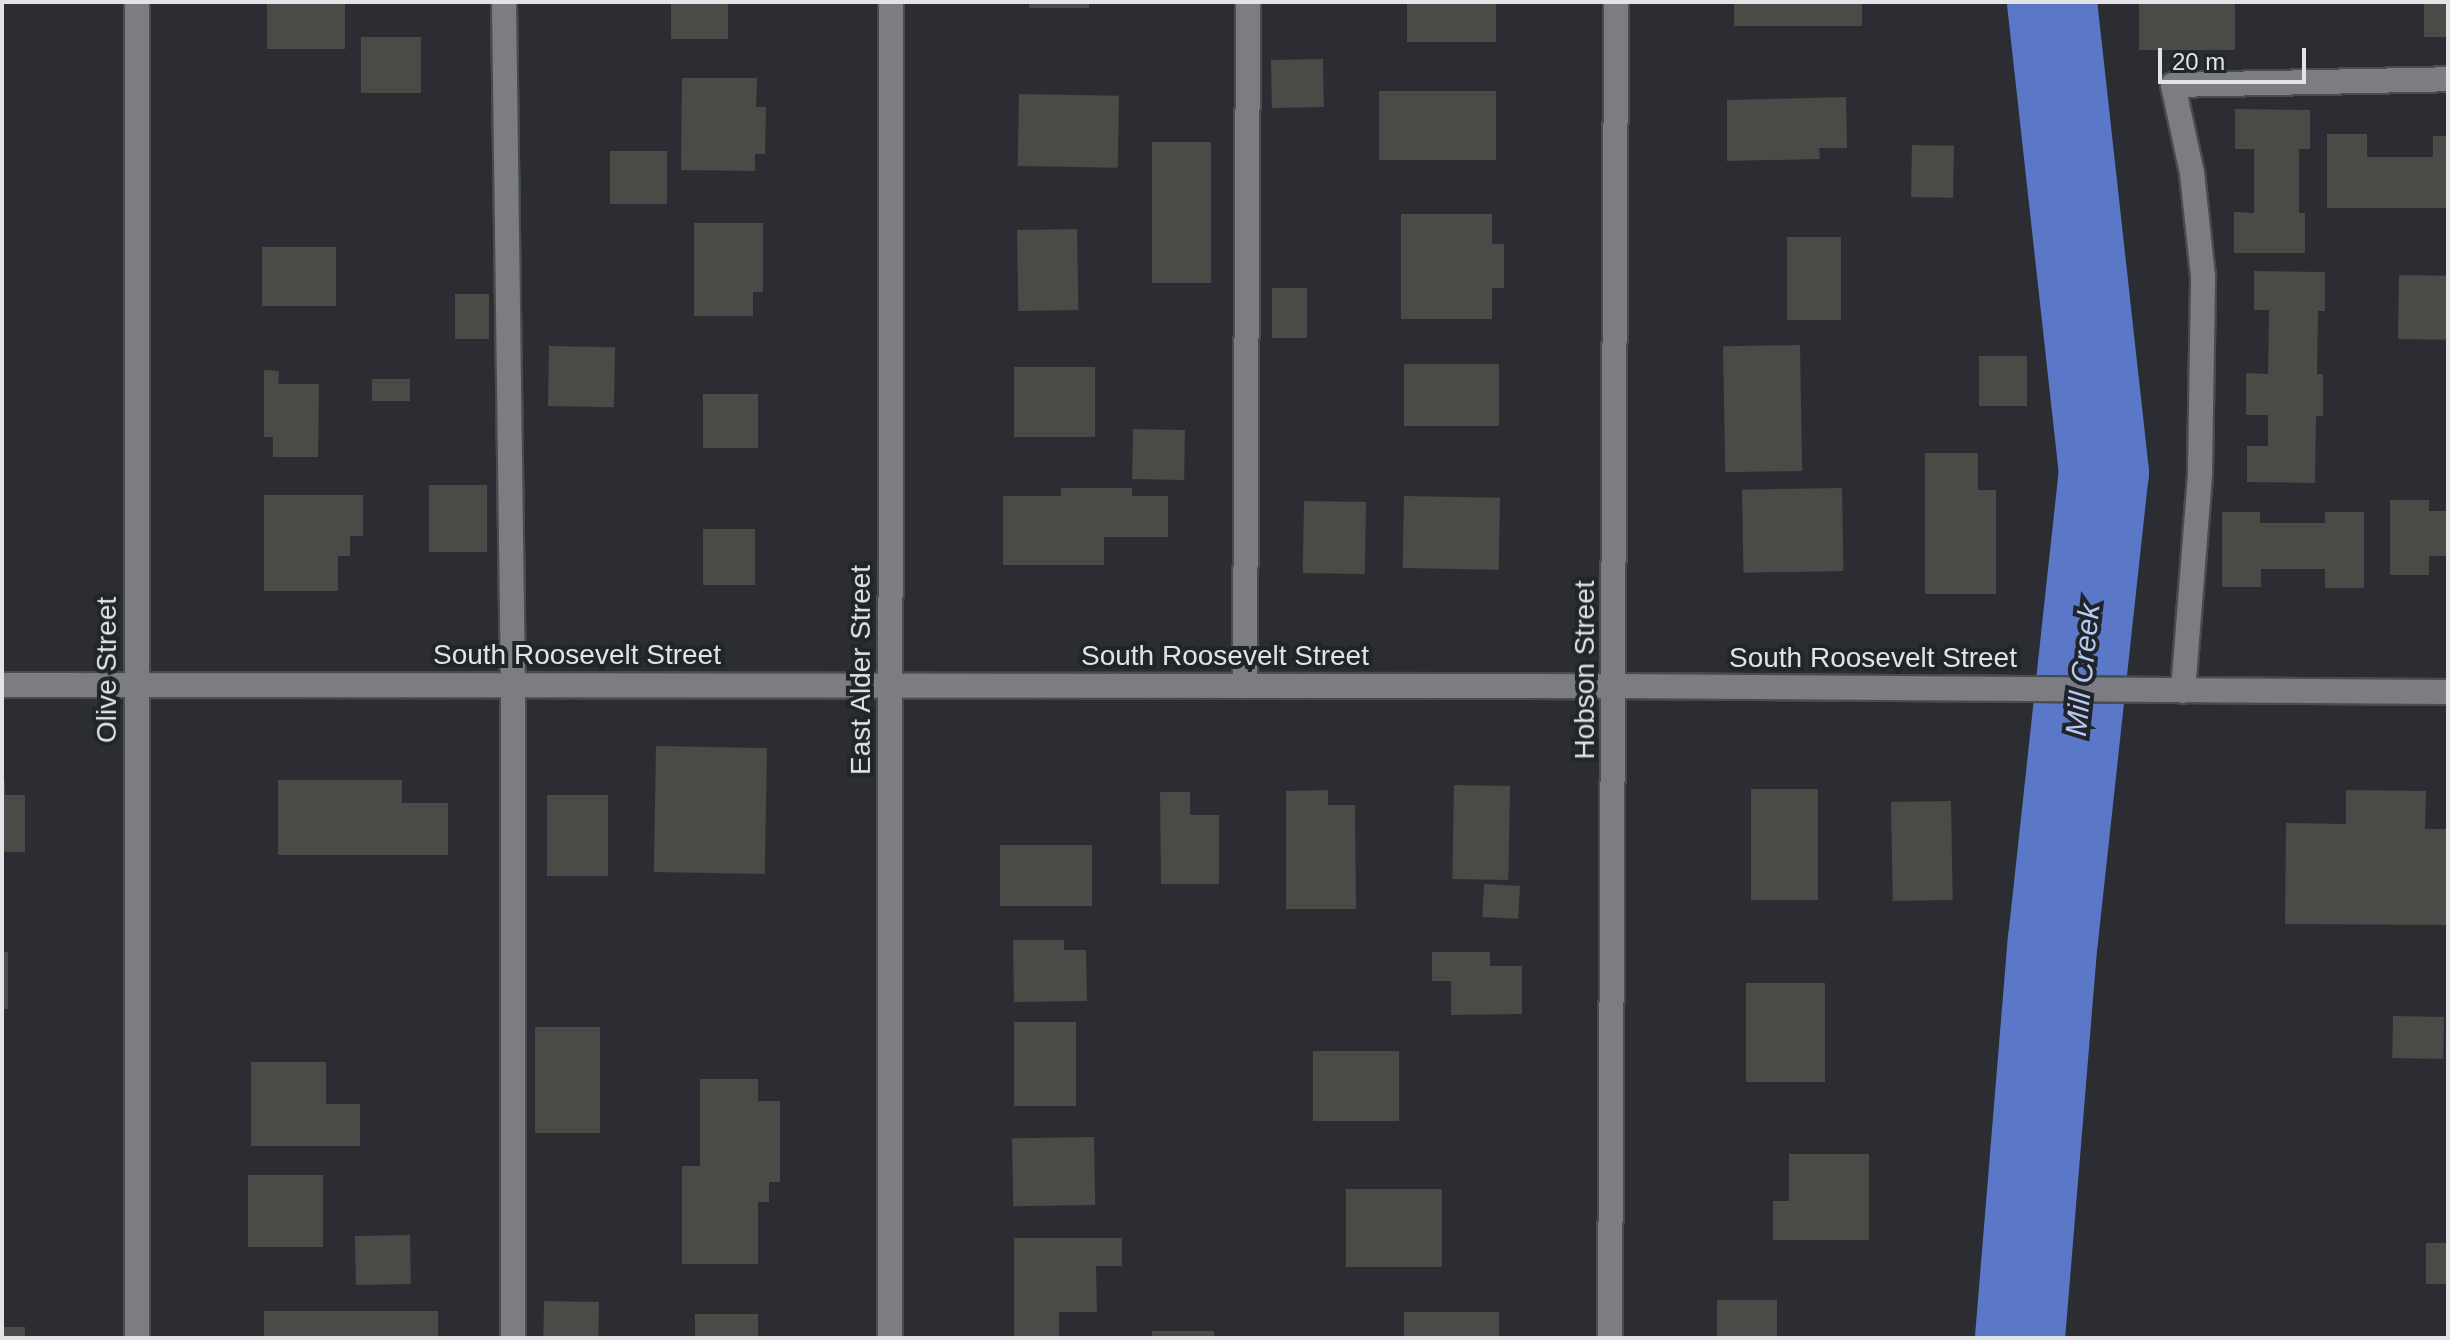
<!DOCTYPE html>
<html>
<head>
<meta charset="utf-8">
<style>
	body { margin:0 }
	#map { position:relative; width:2450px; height:1340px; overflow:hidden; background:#2b2d32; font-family:Arial,sans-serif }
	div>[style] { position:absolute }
	.river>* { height:90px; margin:-45px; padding:0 45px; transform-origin:45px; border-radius:45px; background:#5a78c7 }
	.building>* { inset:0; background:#484b46; transform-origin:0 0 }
	.roads { filter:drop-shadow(2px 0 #494b4f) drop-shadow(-2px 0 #494b4f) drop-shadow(0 2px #494b4f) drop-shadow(0 -2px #494b4f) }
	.lane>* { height:24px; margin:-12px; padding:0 12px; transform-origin:12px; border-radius:12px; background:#7b7d83 }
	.street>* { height:24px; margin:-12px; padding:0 12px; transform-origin:12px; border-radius:12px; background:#7b7d83 }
	.secondary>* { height:24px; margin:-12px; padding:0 12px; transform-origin:12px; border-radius:12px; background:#7b7d83 }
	span { translate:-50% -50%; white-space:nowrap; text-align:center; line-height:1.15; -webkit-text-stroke:8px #212428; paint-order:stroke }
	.street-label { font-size:28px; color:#e1e3e6 }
	.water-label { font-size:30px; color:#b7c9f3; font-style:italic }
	.frame { position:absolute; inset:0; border:4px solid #e1e3e6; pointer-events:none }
	.scale { position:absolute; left:2158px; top:48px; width:148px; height:36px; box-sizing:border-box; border:4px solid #e1e3e6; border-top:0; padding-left:10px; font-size:24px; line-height:28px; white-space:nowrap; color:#e1e3e6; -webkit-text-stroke:6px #212428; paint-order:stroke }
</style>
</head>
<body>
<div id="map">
	<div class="river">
		<i style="left:2020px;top:1338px;width:399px;rotate:-85.3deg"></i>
		<i style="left:2053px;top:940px;width:470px;rotate:-83.8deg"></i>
		<i style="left:2104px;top:473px;width:474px;rotate:-96.3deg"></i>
	</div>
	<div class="building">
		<i style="left:267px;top:2px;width:78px;height:47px"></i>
		<i style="left:671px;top:2px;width:57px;height:37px"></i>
		<i style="left:1029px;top:2px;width:60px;height:6px"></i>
		<i style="left:1407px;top:2px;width:89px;height:40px"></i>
		<i style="left:1734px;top:2px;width:128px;height:24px"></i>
		<i style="left:2139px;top:2px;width:96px;height:48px"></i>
		<i style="left:2424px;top:2px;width:24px;height:35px"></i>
		<i style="left:361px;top:37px;width:60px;height:56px"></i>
		<i style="left:1323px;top:59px;width:48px;height:52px;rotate:89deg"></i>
		<i style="clip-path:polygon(682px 78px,757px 78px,756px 107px,766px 107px,765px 154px,755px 154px,755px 171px,681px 170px)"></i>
		<i style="left:1379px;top:91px;width:117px;height:69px"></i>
		<i style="left:1019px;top:94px;width:100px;height:72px;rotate:1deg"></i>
		<i style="clip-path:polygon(1846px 97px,1847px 148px,1819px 148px,1820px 159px,1727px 161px,1727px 100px)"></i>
		<i style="clip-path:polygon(2235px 109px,2310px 110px,2310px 149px,2299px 149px,2299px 213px,2305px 213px,2305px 253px,2234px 253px,2234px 212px,2254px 213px,2254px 149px,2235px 149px)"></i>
		<i style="clip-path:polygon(2327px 134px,2367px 134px,2367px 157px,2433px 157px,2433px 136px,2448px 136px,2448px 208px,2327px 208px)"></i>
		<i style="left:1152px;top:142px;width:59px;height:141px"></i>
		<i style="left:1912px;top:145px;width:42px;height:52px;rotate:1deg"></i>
		<i style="left:610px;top:151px;width:57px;height:53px"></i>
		<i style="clip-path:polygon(1401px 214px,1492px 214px,1492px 244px,1504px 244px,1504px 288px,1492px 288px,1492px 319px,1401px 319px)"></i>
		<i style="clip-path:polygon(694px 223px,763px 223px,763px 292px,753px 292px,753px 316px,694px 316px)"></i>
		<i style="left:1077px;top:229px;width:81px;height:60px;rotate:89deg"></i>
		<i style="left:1787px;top:237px;width:54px;height:83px"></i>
		<i style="left:262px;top:247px;width:74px;height:59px"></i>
		<i style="clip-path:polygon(2254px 271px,2325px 272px,2325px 311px,2318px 311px,2317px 374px,2323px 374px,2323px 416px,2316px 416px,2315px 483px,2247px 482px,2247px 446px,2268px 446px,2268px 415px,2246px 415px,2246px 373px,2268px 374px,2269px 310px,2254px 310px)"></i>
		<i style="left:2399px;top:275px;width:49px;height:64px;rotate:1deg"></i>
		<i style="left:1272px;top:288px;width:35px;height:50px"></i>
		<i style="left:455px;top:294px;width:34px;height:45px"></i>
		<i style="left:1800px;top:345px;width:126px;height:77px;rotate:89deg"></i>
		<i style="left:549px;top:346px;width:66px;height:60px;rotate:1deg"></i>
		<i style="left:1979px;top:356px;width:48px;height:50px"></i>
		<i style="left:1404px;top:364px;width:95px;height:62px"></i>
		<i style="left:1014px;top:367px;width:81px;height:70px"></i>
		<i style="clip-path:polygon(264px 370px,279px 371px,278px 384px,319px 384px,318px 457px,273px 457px,273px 437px,264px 437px)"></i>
		<i style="left:410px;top:379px;width:22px;height:38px;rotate:90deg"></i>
		<i style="left:703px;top:394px;width:55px;height:54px"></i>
		<i style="left:1133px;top:429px;width:52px;height:50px;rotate:1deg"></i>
		<i style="clip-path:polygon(1925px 453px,1978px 453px,1978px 490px,1996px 490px,1996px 594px,1925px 594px)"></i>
		<i style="left:429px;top:485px;width:58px;height:67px"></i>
		<i style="clip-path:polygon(1061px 488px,1132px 488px,1132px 496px,1168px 496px,1168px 537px,1104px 537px,1104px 565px,1003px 565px,1003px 496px,1061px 496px)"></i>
		<i style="left:1842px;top:488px;width:83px;height:100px;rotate:89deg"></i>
		<i style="clip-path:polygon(264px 495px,363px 495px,363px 536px,350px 536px,350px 556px,338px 556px,338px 591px,264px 591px)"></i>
		<i style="left:1404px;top:496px;width:96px;height:72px;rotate:1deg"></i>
		<i style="clip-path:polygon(2390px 500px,2429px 500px,2429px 511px,2448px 511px,2448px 556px,2429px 556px,2429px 575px,2390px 575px)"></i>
		<i style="left:1304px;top:501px;width:62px;height:72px;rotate:1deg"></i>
		<i style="clip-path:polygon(2222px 512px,2260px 512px,2260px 523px,2325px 523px,2325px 512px,2364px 512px,2364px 588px,2325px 588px,2325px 569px,2261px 569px,2261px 587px,2222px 587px)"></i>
		<i style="left:703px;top:529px;width:52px;height:56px"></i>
		<i style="left:656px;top:746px;width:111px;height:126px;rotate:1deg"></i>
		<i style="clip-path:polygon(278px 780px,402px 780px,402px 803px,448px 803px,448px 855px,278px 855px)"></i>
		<i style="clip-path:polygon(2px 781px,5px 781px,5px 795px,25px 795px,25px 852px,2px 852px)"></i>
		<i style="left:1454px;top:785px;width:56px;height:94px;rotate:1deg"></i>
		<i style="left:1751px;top:789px;width:67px;height:111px"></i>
		<i style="clip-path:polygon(1328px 790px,1328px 805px,1355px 805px,1356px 909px,1286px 909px,1286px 791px)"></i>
		<i style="clip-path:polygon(2346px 790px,2426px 791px,2425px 829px,2448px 829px,2448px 925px,2285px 924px,2286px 823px,2346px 824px)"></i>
		<i style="clip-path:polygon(1160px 792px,1190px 792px,1190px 815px,1219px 815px,1219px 884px,1161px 884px)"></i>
		<i style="left:547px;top:795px;width:61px;height:81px"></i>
		<i style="left:1951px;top:801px;width:99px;height:60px;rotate:89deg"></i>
		<i style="left:1092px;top:845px;width:61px;height:92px;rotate:90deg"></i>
		<i style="left:1484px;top:884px;width:36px;height:33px;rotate:3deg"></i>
		<i style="clip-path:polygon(1013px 940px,1064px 940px,1064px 950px,1086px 950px,1087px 1001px,1014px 1002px)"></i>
		<i style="left:2px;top:952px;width:6px;height:57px"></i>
		<i style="clip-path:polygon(1432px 952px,1490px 952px,1490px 966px,1522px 966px,1522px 1014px,1451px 1015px,1451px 981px,1432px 981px)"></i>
		<i style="left:1825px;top:983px;width:99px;height:79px;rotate:90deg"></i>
		<i style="left:2393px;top:1016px;width:51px;height:42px;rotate:1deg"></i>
		<i style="left:1014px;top:1022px;width:62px;height:84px"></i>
		<i style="left:535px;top:1027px;width:65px;height:106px"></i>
		<i style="left:1399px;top:1051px;width:70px;height:86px;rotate:90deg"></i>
		<i style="clip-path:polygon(251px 1062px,326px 1062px,326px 1104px,360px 1104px,360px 1146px,251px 1146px)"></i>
		<i style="clip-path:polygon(700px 1079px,758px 1079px,758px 1101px,780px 1101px,780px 1182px,769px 1182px,769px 1202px,758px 1202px,758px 1264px,682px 1264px,682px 1166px,700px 1166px)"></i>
		<i style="left:1094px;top:1137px;width:68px;height:82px;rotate:89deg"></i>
		<i style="clip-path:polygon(1789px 1154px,1869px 1154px,1869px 1240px,1773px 1240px,1773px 1201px,1789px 1201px)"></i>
		<i style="left:248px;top:1175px;width:75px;height:72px"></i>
		<i style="left:1346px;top:1189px;width:96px;height:78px"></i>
		<i style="left:410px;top:1235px;width:49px;height:55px;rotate:89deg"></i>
		<i style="clip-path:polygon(1014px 1238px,1122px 1238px,1122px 1266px,1096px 1266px,1097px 1312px,1059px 1312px,1059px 1338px,1014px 1338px)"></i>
		<i style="left:2426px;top:1243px;width:22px;height:41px"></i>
		<i style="left:1717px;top:1300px;width:60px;height:38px"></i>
		<i style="left:544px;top:1301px;width:55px;height:37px;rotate:1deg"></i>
		<i style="left:264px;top:1311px;width:174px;height:27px"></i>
		<i style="left:1404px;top:1312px;width:95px;height:26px"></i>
		<i style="left:695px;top:1314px;width:63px;height:24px"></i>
		<i style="left:2px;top:1327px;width:23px;height:11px"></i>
		<i style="left:1152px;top:1331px;width:62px;height:7px"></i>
	</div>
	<div class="roads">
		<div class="lane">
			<i style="left:504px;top:2px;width:683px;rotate:89.25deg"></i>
			<i style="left:513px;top:685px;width:653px;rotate:90deg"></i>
			<i style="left:1245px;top:686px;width:684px;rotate:-89.75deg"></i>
			<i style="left:2183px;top:691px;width:219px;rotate:-85.5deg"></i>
			<i style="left:2200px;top:473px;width:197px;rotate:-89.1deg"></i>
			<i style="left:2203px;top:276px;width:104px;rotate:-96.1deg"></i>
			<i style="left:2192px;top:173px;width:90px;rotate:-102.2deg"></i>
			<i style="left:2173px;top:85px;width:275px;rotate:-1.2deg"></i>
		</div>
		<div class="street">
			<i style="left:137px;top:2px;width:1336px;rotate:90deg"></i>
			<i style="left:1610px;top:1338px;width:1336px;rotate:-89.74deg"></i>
		</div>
		<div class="secondary">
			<i style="left:2px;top:685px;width:1613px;rotate:0.04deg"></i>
			<i style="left:1615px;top:686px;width:833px;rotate:0.41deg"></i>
			<i style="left:890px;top:1338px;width:1336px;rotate:-89.96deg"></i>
		</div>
	</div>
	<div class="street-label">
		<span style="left:577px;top:655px">South Roosevelt Street</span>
		<span style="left:1225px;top:656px">South Roosevelt Street</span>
		<span style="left:1873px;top:658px">South Roosevelt Street</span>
		<span style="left:107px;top:670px;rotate:-90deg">Olive Street</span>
		<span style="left:861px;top:670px;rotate:-90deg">East Alder Street</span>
		<span style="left:1585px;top:670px;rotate:-90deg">Hobson Street</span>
	</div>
	<div class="water-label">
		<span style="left:2083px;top:670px;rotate:-84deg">Mill Creek</span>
	</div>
	<div class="frame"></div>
	<div class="scale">20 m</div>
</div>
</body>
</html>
